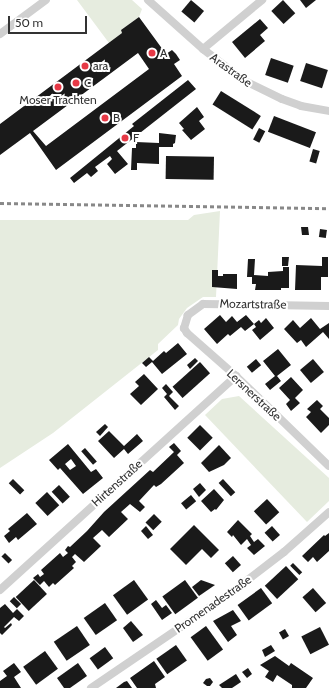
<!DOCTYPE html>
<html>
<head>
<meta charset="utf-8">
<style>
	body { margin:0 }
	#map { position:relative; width:329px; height:688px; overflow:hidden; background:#fff; font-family:Cabin,sans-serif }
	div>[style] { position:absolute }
	.green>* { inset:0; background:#e6ecdf }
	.building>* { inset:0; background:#1a1a1a; transform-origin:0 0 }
	.street>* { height:8px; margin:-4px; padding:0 4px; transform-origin:4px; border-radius:4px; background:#d0d0d0 }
	.rail>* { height:3px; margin-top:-1.5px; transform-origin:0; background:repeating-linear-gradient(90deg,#888 0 4px,transparent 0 7px) }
	.dots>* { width:11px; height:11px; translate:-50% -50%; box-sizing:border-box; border:2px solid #fff; border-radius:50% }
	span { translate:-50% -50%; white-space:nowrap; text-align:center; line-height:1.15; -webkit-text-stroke:4px #fff; paint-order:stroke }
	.poi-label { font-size:12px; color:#333 }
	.left { translate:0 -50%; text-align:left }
	.street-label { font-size:12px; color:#333 }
	.scale { position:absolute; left:8px; top:16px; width:79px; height:18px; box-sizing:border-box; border:2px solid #333; border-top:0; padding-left:5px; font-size:12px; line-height:14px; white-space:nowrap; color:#333; -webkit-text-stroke:3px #fff; paint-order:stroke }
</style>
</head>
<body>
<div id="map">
	<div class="green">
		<i style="clip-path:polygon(77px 0,132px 0,142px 9px,139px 17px,121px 30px,122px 33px,109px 43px)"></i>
		<i style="clip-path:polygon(220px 211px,216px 297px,203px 297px,187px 308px,179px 319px,178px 325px,158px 344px,158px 350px,53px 433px,0 468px,0 220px,188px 220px,194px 215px)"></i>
		<i style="clip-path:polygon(239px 396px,329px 478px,329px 501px,307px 522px,205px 415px,222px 399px)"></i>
	</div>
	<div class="building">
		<i style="left:191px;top:0;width:17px;height:15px;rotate:40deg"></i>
		<i style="left:283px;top:0;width:18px;height:16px;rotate:47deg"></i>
		<i style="clip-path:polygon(300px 0,316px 0,306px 8px)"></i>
		<i style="clip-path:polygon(evenodd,139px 17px,166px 54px,172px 50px,176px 54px,180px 60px,174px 64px,182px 76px,56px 170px,30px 133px,0 155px,0 124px,122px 33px,121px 30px,139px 17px,138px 53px,149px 69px,46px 146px,33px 131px,138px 53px)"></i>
		<i style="clip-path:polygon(260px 19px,268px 28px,260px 35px,265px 41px,245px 58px,232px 42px)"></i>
		<i style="left:271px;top:58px;width:24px;height:18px;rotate:19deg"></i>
		<i style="left:306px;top:63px;width:23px;height:19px;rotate:18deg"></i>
		<i style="clip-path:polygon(188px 80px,196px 89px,117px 151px,128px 164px,115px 174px,107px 164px,112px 159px,110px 156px,95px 167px,98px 171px,91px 177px,87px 173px,74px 183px,70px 178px,134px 126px,132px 124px)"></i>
		<i style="left:221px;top:91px;width:47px;height:16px;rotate:32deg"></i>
		<i style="clip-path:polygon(197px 107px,204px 117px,199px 121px,205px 129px,191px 140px,182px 130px,184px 129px,179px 123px)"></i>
		<i style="left:274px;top:116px;width:45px;height:17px;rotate:21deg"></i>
		<i style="left:259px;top:128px;width:7px;height:13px;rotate:27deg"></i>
		<i style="clip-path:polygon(159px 133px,176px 135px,175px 143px,173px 144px,173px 147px,159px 147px,159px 164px,137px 163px,137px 170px,131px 170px,132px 148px,136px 148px,136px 142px,159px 143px)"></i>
		<i style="left:313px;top:149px;width:7px;height:13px;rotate:16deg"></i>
		<i style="left:166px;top:156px;width:48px;height:23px;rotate:1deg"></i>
		<i style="clip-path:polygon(301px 227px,308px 227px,309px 235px,302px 235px)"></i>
		<i style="left:320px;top:229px;width:7px;height:8px;rotate:8deg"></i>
		<i style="clip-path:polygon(282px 257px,289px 257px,288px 266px,282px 266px)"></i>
		<i style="clip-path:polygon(322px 257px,328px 257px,328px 277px,321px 277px,321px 290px,295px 290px,296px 265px,322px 266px)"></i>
		<i style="clip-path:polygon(248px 259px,255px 259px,254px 275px,268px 276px,268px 272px,283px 271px,283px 267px,289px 267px,289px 288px,281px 288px,281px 290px,255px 290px,256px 284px,252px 284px,252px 277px,247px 277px)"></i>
		<i style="clip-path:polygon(212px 270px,218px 270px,218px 276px,223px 276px,223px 274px,237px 274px,237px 289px,212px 287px)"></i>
		<i style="clip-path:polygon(220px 315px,226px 322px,232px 316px,237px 322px,246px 315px,254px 324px,245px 331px,241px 327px,230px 336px,228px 334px,217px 344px,204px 329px)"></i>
		<i style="clip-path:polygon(266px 318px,274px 328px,260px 340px,252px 330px,256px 327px,254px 324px,259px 320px,261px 323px)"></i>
		<i style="clip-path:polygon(311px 318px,320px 329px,329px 323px,329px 339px,323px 332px,306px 347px,301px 340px,297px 343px,284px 329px,293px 320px,300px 328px)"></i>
		<i style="clip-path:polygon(178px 343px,187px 354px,162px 374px,152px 362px,146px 367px,142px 363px,149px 357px,153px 361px,164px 351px,166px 353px)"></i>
		<i style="clip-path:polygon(278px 349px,291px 365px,277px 376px,281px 381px,270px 390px,265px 384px,275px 376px,263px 361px)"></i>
		<i style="clip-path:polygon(195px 358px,198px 361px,190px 369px,187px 365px)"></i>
		<i style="left:256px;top:359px;width:8px;height:12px;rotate:50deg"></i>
		<i style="left:313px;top:359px;width:17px;height:17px;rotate:50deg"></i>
		<i style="left:200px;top:362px;width:15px;height:37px;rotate:48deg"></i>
		<i style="clip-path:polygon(144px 374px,158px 389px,141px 405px,130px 394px,139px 386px,135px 382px)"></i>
		<i style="clip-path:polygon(291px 377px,303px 390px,295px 398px,300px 403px,291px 411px,286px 404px,290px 400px,279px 388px)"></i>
		<i style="clip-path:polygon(166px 384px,173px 392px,169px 396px,179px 406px,175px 410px,164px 397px,167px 394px,162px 388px)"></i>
		<i style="clip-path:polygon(317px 400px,323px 406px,320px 409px,329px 418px,329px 425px,321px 433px,306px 417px,311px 412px,307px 409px)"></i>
		<i style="clip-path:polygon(105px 424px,108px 427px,100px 436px,96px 432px)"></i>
		<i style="left:200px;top:425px;width:18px;height:18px;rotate:45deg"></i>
		<i style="clip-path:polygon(109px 431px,124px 446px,137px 434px,143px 441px,128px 454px,124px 449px,114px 458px,98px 441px)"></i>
		<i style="clip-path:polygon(174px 443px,181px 451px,177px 455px,184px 463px,161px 484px,156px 487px,154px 485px,139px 501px,145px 507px,140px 512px,130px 504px,121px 512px,128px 519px,109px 537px,102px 530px,93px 538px,101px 546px,84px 562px,75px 554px,72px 557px,76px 562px,72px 566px,74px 568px,55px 585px,53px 583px,49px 587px,44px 581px,40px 585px,33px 578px,38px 574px,40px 577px,44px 574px,41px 570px,60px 553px,63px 557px,68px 553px,65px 550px,68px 546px,70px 547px,87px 531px,104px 512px,150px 470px,153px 472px,174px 452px,169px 447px)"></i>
		<i style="clip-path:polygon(evenodd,68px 444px,91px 472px,96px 469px,103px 478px,83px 494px,60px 468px,58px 470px,49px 460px,68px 444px,71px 459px,76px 466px,70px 470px,65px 464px,71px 459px)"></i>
		<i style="clip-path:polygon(219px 445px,231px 458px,224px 465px,209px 472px,201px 463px)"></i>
		<i style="left:85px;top:448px;width:18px;height:5px;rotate:49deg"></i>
		<i style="left:13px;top:479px;width:16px;height:6px;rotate:45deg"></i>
		<i style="left:223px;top:479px;width:18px;height:6px;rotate:47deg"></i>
		<i style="clip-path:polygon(200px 483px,206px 490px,199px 497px,193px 489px)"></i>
		<i style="left:59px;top:485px;width:16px;height:10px;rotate:47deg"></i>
		<i style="clip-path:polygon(214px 489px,224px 500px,216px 510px,215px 509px,211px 512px,201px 501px)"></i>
		<i style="left:47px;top:492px;width:18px;height:16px;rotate:47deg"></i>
		<i style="left:191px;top:495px;width:8px;height:13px;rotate:50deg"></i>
		<i style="left:267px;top:499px;width:18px;height:18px;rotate:47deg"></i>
		<i style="clip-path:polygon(27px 513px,37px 524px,18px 540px,16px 537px,9px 543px,4px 536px,10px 531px,8px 529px)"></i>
		<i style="left:154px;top:514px;width:11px;height:12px;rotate:45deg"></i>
		<i style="clip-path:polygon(238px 520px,252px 534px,250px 536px,254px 542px,258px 539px,265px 546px,254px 555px,247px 548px,251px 545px,247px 539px,241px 545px,233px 535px,232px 537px,227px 532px)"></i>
		<i style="clip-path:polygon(194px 525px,219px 550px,211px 558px,202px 549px,186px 565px,170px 549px)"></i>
		<i style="clip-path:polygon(146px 526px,153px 535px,148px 539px,141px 531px)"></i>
		<i style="left:272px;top:526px;width:12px;height:10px;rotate:48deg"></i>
		<i style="clip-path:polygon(329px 533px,329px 551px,317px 562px,313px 557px,308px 562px,302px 556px,324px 535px,325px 536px)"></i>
		<i style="left:5px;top:553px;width:10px;height:5px;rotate:45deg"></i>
		<i style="left:233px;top:556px;width:12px;height:11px;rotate:48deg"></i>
		<i style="left:293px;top:563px;width:13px;height:4px;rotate:45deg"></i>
		<i style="left:286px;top:566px;width:18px;height:29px;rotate:47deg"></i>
		<i style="left:34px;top:580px;width:19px;height:25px;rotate:47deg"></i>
		<i style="left:134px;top:580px;width:24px;height:26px;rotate:54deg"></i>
		<i style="left:185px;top:580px;width:22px;height:28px;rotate:54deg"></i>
		<i style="clip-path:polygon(201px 580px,215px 585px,199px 596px,192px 587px)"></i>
		<i style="left:261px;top:588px;width:19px;height:29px;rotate:54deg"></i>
		<i style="left:313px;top:588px;width:20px;height:14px;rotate:49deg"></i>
		<i style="left:14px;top:597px;width:10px;height:6px;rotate:45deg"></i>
		<i style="clip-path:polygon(156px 600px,162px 608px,166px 605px,172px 613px,162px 620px,151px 604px)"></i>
		<i style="left:105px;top:603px;width:21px;height:26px;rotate:55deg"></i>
		<i style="clip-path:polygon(5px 604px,13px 613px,17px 609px,24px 616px,19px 621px,14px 617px,4px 627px,5px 628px,11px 623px,12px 625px,2px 635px,0 633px,0 608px)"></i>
		<i style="clip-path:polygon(233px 610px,241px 621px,231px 626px,237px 635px,228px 642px,213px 621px)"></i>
		<i style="clip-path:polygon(131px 621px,143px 635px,133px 642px,123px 628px)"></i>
		<i style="left:77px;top:626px;width:23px;height:28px;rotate:56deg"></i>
		<i style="left:206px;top:626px;width:29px;height:19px;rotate:54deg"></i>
		<i style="left:320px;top:627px;width:20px;height:21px;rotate:63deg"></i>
		<i style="left:285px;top:629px;width:8px;height:7px;rotate:60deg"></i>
		<i style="left:176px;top:645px;width:19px;height:24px;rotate:55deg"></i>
		<i style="clip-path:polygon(271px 645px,275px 651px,265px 657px,262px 650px)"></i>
		<i style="left:105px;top:647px;width:14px;height:19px;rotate:54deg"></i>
		<i style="left:45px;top:651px;width:22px;height:27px;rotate:54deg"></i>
		<i style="clip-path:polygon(275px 656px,289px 666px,291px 663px,313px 678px,306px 688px,292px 688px,292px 685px,277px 675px,273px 682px,265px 677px,269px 671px,260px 665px)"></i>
		<i style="clip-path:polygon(154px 661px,165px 677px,155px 684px,156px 688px,137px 688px,130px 678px)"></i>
		<i style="clip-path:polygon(14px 663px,21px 672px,14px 677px,21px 688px,0 688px,0 681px,7px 676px,3px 671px)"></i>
		<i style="clip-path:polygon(78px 663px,87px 676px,70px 688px,64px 688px,57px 678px)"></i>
		<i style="clip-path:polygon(248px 668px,252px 674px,247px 678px,242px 672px)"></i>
		<i style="clip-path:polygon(236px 674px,241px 682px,232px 688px,222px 688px,219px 685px)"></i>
		<i style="clip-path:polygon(210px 678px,213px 682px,210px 686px,207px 686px,203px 683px,206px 679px)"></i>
		<i style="clip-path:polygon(127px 681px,132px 688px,116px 688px,124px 682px)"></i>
	</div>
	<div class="street">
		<i style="left:148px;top:0;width:74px;rotate:41.7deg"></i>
		<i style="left:203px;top:49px;width:51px;rotate:37.8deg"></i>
		<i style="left:243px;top:80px;width:43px;rotate:26deg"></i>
		<i style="left:282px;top:99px;width:20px;rotate:20deg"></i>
		<i style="left:301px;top:106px;width:28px;rotate:10deg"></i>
		<i style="left:0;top:34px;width:57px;rotate:-36.5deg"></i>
		<i style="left:203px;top:49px;width:77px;rotate:-39.7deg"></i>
		<i style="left:329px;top:306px;width:126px;rotate:-179.1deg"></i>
		<i style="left:203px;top:304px;width:19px;rotate:144deg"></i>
		<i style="left:188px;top:315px;width:14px;rotate:107deg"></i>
		<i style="left:184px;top:328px;width:6px;rotate:59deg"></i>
		<i style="left:187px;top:333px;width:65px;rotate:41.3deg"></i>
		<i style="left:236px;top:376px;width:129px;rotate:44.1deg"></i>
		<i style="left:0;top:590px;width:319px;rotate:-42.2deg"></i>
		<i style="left:91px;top:688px;width:171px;rotate:-34.2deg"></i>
		<i style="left:232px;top:592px;width:66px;rotate:-37.6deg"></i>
		<i style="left:284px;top:552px;width:60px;rotate:-41.6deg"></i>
	</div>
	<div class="rail">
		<i style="left:0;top:203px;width:329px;rotate:0.9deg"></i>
	</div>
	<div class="dots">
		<i style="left:152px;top:53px;background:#e63946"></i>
		<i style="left:85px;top:66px;background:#e63946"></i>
		<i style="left:76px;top:83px;background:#e63946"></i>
		<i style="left:58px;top:87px;background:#e63946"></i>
		<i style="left:105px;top:118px;background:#e63946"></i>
		<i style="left:125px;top:138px;background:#e63946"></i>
	</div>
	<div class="poi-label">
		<span class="left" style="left:160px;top:53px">A</span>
		<span class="left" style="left:93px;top:66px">ara</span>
		<span class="left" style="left:84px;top:83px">C</span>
		<span style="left:58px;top:100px">Moser Trachten</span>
		<span class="left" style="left:113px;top:118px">B</span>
		<span class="left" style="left:133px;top:138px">F</span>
	</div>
	<div class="street-label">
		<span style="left:231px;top:70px;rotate:36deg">Arastraße</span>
		<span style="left:253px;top:304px;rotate:1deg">Mozartstraße</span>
		<span style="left:254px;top:395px;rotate:43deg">Lersnerstraße</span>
		<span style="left:117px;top:483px;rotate:-42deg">Hirtenstraße</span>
		<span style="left:213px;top:604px;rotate:-35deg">Promenadestraße</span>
	</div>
	<div class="scale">50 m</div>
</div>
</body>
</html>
